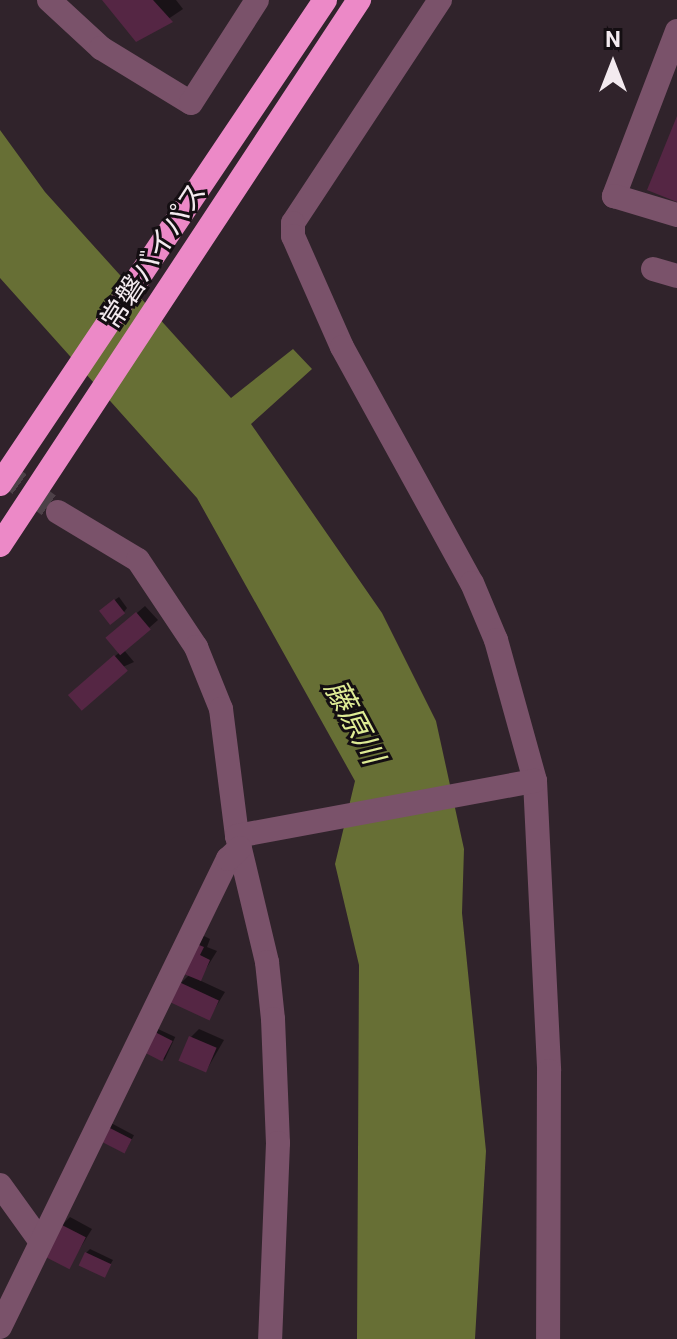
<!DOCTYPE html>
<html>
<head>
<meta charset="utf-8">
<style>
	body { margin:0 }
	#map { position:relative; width:677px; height:1339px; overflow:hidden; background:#30232b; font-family:Roboto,"Noto Sans JP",sans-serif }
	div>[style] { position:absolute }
	.water>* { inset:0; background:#676f35 }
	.shadow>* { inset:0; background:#0007; transform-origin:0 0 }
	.building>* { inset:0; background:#552644; transform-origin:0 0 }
	.minor-tunnel>* { height:24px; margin-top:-12px; transform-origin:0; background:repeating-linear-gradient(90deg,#4d4148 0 24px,transparent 0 36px) }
	.minor>* { height:24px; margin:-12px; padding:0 12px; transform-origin:12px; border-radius:12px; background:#7a526a }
	.highway>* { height:24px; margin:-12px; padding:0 12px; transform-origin:12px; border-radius:12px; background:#ec89c7 }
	span { translate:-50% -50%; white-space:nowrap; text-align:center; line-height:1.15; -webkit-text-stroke:6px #140e12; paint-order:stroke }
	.street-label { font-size:28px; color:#f3eaef }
	.water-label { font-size:30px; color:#deeb94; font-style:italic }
	.north { position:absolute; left:573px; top:24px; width:80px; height:80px; -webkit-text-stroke:6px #140e12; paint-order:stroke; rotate:0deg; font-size:22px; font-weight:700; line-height:32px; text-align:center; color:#f3eaef }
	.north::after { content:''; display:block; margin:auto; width:28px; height:36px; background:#f3eaef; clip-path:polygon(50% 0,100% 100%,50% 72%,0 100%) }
</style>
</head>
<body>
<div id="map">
	<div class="water">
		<i style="clip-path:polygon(0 130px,45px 192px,231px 398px,293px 349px,312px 369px,251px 424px,382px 613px,436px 721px,464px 849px,462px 913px,486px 1151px,475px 1339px,357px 1339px,359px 965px,335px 864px,355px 781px,197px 498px,0 278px)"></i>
	</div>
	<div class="shadow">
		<i style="clip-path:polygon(105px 0,176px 0,183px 9px,137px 40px)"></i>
		<i style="clip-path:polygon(119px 597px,127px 608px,124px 612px,105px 607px)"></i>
		<i style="clip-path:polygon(145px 606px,158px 620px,124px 650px,134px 662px,78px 687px,120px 652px,116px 631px)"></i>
		<i style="clip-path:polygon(202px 935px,210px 939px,207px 947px,217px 951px,199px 980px,225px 992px,209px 1018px,181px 983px,190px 974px)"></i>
		<i style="left:158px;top:1029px;width:19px;height:25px;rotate:25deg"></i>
		<i style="clip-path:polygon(199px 1029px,224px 1040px,206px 1071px,191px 1037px)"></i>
		<i style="left:111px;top:1123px;width:26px;height:20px;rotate:28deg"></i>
		<i style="clip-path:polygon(70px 1217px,92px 1229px,69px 1266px,62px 1225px)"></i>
		<i style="clip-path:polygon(90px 1249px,113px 1260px,104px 1275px,86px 1253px)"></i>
	</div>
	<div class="building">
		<i style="clip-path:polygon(102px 0,153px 0,173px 22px,136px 42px)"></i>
		<i style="clip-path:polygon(677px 116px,677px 202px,647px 190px)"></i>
		<i style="left:114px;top:599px;width:18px;height:19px;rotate:52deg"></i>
		<i style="left:136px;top:612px;width:23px;height:40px;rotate:50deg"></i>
		<i style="left:114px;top:655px;width:21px;height:61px;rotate:49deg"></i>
		<i style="clip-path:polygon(192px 942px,204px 947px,200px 955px,210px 960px,201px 981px,179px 972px)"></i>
		<i style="left:179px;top:982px;width:44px;height:22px;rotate:25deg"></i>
		<i style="left:153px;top:1031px;width:22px;height:23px;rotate:27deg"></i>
		<i style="left:189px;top:1036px;width:30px;height:27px;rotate:23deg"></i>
		<i style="left:106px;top:1126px;width:29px;height:16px;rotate:27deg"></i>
		<i style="left:60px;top:1224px;width:29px;height:36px;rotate:27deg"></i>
		<i style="left:85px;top:1252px;width:29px;height:15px;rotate:25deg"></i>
	</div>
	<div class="minor-tunnel">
		<i style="left:0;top:470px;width:72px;rotate:35.9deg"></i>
	</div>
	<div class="minor">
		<i style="left:49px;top:0;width:71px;rotate:42.7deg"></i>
		<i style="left:101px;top:48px;width:105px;rotate:31.4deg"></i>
		<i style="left:191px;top:103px;width:122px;rotate:-57.3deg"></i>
		<i style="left:440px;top:0;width:267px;rotate:123.4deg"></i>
		<i style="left:293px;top:223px;width:13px;rotate:90deg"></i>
		<i style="left:293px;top:236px;width:121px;rotate:66.2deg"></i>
		<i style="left:342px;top:347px;width:269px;rotate:61.2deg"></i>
		<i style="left:472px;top:583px;width:62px;rotate:67.2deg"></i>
		<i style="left:496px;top:640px;width:146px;rotate:74.5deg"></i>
		<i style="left:535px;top:781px;width:290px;rotate:87.2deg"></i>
		<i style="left:549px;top:1071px;width:268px;rotate:90.2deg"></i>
		<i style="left:677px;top:31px;width:177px;rotate:110.9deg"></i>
		<i style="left:614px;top:196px;width:66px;rotate:16.8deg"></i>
		<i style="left:653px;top:269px;width:25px;rotate:16deg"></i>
		<i style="left:58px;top:512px;width:93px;rotate:31deg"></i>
		<i style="left:138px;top:560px;width:105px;rotate:56.3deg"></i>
		<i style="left:196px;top:647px;width:67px;rotate:68deg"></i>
		<i style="left:221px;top:709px;width:128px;rotate:82.8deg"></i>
		<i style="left:237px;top:836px;width:130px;rotate:76.6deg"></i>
		<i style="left:267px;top:962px;width:57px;rotate:84deg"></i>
		<i style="left:273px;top:1019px;width:124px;rotate:87.7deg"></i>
		<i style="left:278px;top:1143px;width:196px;rotate:92.3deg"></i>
		<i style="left:237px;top:836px;width:303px;rotate:-10.5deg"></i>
		<i style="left:0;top:1185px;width:70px;rotate:54.3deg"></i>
		<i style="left:0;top:1327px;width:521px;rotate:-64.03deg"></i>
		<i style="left:228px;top:859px;width:16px;rotate:-43deg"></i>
	</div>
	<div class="highway">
		<i style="left:0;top:484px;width:583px;rotate:-56.12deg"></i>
		<i style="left:0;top:545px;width:653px;rotate:-56.63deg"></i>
	</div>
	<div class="street-label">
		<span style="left:154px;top:256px;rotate:-57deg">常磐バイパス</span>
	</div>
	<div class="water-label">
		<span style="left:354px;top:722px;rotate:62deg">藤原川</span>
	</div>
	<div class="north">N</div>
</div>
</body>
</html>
